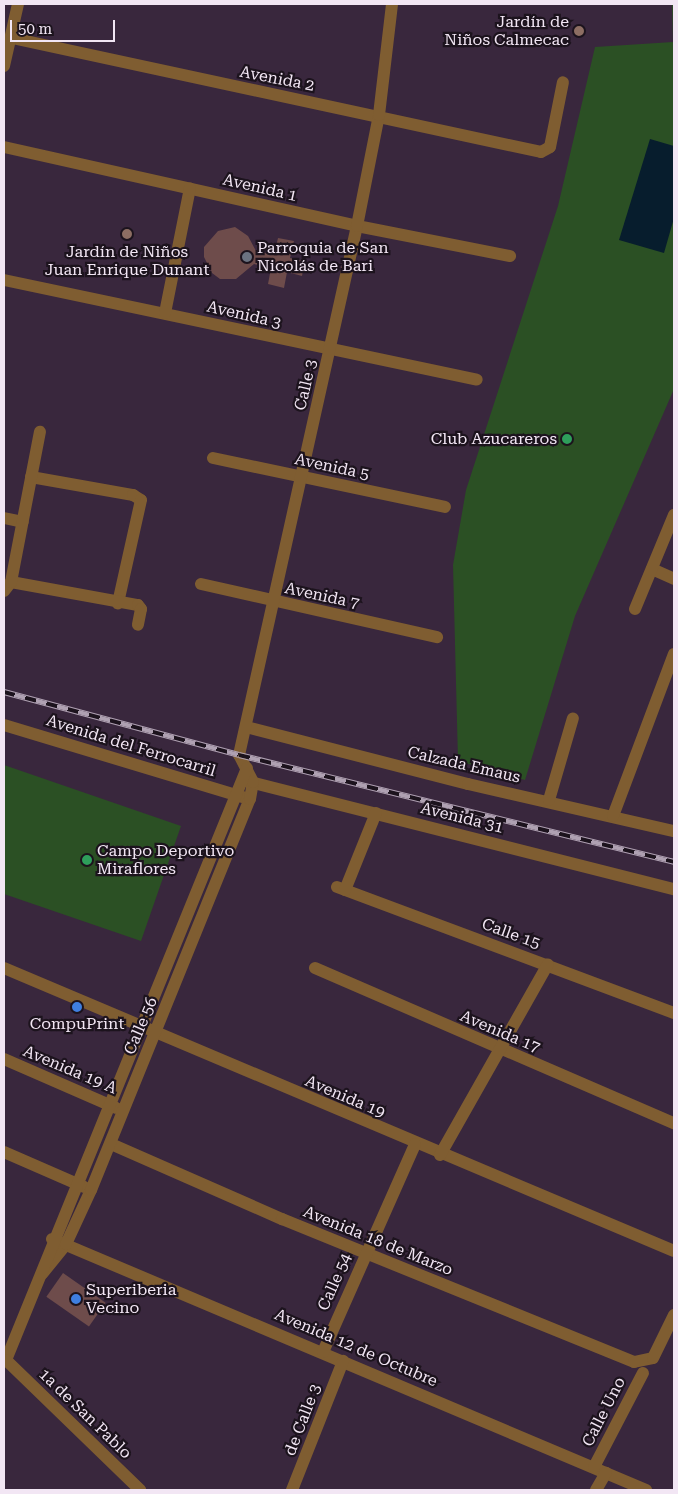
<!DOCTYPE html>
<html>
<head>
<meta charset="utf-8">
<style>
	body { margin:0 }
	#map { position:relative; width:678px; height:1494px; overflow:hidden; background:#39273d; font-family:"Roboto Serif",serif }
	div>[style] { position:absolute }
	.green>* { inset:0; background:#2b5024 }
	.water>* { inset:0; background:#071d2d }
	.building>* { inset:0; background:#6e4c4b; transform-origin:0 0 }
	.minor>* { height:12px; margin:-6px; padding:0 6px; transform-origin:6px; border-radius:6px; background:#7f5d31 }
	.rail>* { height:5.5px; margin-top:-2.75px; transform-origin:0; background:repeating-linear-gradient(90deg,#1c131d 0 11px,#afa1b2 0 22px); box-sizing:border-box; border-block:1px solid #afa1b2 }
	.dots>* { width:14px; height:14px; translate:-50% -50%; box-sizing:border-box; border:2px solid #1c131d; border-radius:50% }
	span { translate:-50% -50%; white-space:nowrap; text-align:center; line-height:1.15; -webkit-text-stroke:4.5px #1c131d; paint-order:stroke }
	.poi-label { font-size:16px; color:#f2e6f4 }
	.right { translate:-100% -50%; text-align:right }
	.left { translate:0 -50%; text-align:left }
	.street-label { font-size:16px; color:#f2e6f4 }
	.frame { position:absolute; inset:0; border:5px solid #f2e6f4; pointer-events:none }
	.scale { position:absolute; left:10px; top:20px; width:105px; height:22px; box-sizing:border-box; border:2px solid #f2e6f4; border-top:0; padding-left:6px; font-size:15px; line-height:18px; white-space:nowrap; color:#f2e6f4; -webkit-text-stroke:4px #1c131d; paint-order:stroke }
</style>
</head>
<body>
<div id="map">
	<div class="green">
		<i style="clip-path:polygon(672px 4px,674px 4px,674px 389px,575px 616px,525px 780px,458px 761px,453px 565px,466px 490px,558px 206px,595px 47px,673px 42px)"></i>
		<i style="clip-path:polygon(4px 765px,181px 826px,141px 941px,4px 894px)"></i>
	</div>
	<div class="water">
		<i style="clip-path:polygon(650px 139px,674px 146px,674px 218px,664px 253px,619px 240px)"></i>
	</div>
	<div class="building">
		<i style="clip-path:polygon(235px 227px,248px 236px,256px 251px,274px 255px,278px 238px,294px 241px,290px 258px,305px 261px,302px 276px,287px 272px,284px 288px,268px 284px,271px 268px,254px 264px,236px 279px,220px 279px,212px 273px,204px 257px,204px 247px,218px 231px)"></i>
		<i style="left:63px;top:1273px;width:52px;height:29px;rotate:35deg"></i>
	</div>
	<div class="minor">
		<i style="left:12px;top:38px;width:541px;rotate:12.16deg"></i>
		<i style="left:541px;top:152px;width:10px;rotate:-29deg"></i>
		<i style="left:550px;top:147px;width:66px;rotate:-78.7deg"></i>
		<i style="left:4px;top:66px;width:64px;rotate:-77.3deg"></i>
		<i style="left:4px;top:147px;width:362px;rotate:12.6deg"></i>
		<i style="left:357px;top:226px;width:156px;rotate:11.1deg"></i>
		<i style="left:4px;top:280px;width:483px;rotate:11.9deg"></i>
		<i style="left:165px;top:313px;width:127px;rotate:-78.7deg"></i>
		<i style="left:213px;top:458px;width:237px;rotate:11.9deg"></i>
		<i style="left:31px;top:477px;width:104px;rotate:10deg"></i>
		<i style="left:133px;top:495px;width:9px;rotate:32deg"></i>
		<i style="left:141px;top:500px;width:106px;rotate:102.6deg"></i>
		<i style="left:4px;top:518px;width:19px;rotate:12deg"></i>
		<i style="left:652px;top:569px;width:24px;rotate:24deg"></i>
		<i style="left:11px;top:582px;width:129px;rotate:10.3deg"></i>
		<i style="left:138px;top:605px;width:5px;rotate:53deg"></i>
		<i style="left:141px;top:609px;width:16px;rotate:101deg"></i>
		<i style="left:201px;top:584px;width:242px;rotate:12.7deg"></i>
		<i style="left:4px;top:591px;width:11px;rotate:-52deg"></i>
		<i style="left:11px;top:582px;width:153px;rotate:-79.1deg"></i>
		<i style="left:635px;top:609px;width:102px;rotate:-67.5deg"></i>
		<i style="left:4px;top:725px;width:250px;rotate:16.8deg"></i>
		<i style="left:246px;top:727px;width:229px;rotate:14.4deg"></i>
		<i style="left:468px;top:784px;width:211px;rotate:12.9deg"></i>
		<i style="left:246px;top:781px;width:441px;rotate:14.2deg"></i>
		<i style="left:549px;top:800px;width:85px;rotate:-73.7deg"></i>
		<i style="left:613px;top:816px;width:173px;rotate:-69.4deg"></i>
		<i style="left:337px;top:887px;width:360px;rotate:20.5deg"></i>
		<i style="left:345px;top:890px;width:83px;rotate:-68.1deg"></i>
		<i style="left:4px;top:968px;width:727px;rotate:22.9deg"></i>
		<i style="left:315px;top:968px;width:391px;rotate:23.4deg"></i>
		<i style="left:4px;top:1059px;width:122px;rotate:23.6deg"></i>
		<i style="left:111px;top:1144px;width:187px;rotate:23.7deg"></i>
		<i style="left:282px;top:1219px;width:380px;rotate:22.1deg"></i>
		<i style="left:634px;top:1362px;width:19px;rotate:-12deg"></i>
		<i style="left:653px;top:1358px;width:48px;rotate:-64deg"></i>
		<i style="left:4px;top:1152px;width:87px;rotate:23.6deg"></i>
		<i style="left:440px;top:1155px;width:219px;rotate:-60.5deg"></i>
		<i style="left:52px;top:1239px;width:645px;rotate:22.91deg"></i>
		<i style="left:42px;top:1274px;width:38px;rotate:-51deg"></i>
		<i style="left:66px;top:1244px;width:60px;rotate:-65.2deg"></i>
		<i style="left:91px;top:1190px;width:422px;rotate:-67.9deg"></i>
		<i style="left:250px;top:799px;width:17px;rotate:-80deg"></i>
		<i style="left:253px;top:782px;width:30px;rotate:-117deg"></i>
		<i style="left:239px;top:755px;width:542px;rotate:-77.43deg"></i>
		<i style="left:357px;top:226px;width:113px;rotate:-78.8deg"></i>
		<i style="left:379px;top:115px;width:112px;rotate:-83.3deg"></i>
		<i style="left:323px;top:1352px;width:227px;rotate:-66.1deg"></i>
		<i style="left:6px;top:1360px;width:639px;rotate:-67.85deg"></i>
		<i style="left:6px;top:1360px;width:187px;rotate:44.1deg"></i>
		<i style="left:594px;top:1467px;width:106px;rotate:-62.5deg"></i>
		<i style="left:292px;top:1490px;width:139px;rotate:-68.4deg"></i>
		<i style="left:596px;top:1490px;width:20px;rotate:-60deg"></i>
	</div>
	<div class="rail">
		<i style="left:4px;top:692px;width:243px;rotate:15deg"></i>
		<i style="left:239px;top:755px;width:448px;rotate:13.8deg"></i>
	</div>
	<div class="dots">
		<i style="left:579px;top:31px;background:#8d6e63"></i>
		<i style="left:127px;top:234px;background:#8d6e63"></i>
		<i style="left:247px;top:257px;background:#6b7280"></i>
		<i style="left:567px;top:439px;background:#2e9e5b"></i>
		<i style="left:87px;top:860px;background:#2e9e5b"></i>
		<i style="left:77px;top:1007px;background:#3f7fe0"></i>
		<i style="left:76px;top:1299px;background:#3f7fe0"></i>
	</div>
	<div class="poi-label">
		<span class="right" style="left:569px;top:31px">Jardín de<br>Niños Calmecac</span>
		<span class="left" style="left:257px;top:257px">Parroquia de San<br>Nicolás de Bari</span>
		<span style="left:127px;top:261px">Jardín de Niños<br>Juan Enrique Dunant</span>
		<span class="right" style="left:557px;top:439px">Club Azucareros</span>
		<span class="left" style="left:97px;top:860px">Campo Deportivo<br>Miraflores</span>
		<span style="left:77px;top:1024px">CompuPrint</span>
		<span class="left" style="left:86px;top:1299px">Superiberia<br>Vecino</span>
	</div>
	<div class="street-label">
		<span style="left:277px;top:79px;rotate:11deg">Avenida 2</span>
		<span style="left:260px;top:188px;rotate:13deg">Avenida 1</span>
		<span style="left:244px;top:315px;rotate:13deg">Avenida 3</span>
		<span style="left:306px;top:385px;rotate:-77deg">Calle 3</span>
		<span style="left:332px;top:467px;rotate:12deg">Avenida 5</span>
		<span style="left:322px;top:596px;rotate:12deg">Avenida 7</span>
		<span style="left:131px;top:746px;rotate:17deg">Avenida del Ferrocarril</span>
		<span style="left:464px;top:765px;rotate:13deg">Calzada Emaus</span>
		<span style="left:462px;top:818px;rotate:14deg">Avenida 31</span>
		<span style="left:511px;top:934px;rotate:20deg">Calle 15</span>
		<span style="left:141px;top:1026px;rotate:-67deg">Calle 56</span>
		<span style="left:500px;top:1032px;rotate:23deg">Avenida 17</span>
		<span style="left:70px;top:1070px;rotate:23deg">Avenida 19 A</span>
		<span style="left:345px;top:1097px;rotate:23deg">Avenida 19</span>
		<span style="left:378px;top:1241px;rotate:22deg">Avenida 18 de Marzo</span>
		<span style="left:335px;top:1282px;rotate:-66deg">Calle 54</span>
		<span style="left:356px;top:1348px;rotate:23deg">Avenida 12 de Octubre</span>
		<span style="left:604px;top:1412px;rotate:-63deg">Calle Uno</span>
		<span style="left:85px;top:1414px;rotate:44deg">1a de San Pablo</span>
		<span style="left:303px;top:1420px;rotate:-69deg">de Calle 3</span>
	</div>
	<div class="frame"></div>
	<div class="scale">50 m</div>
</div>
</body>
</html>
